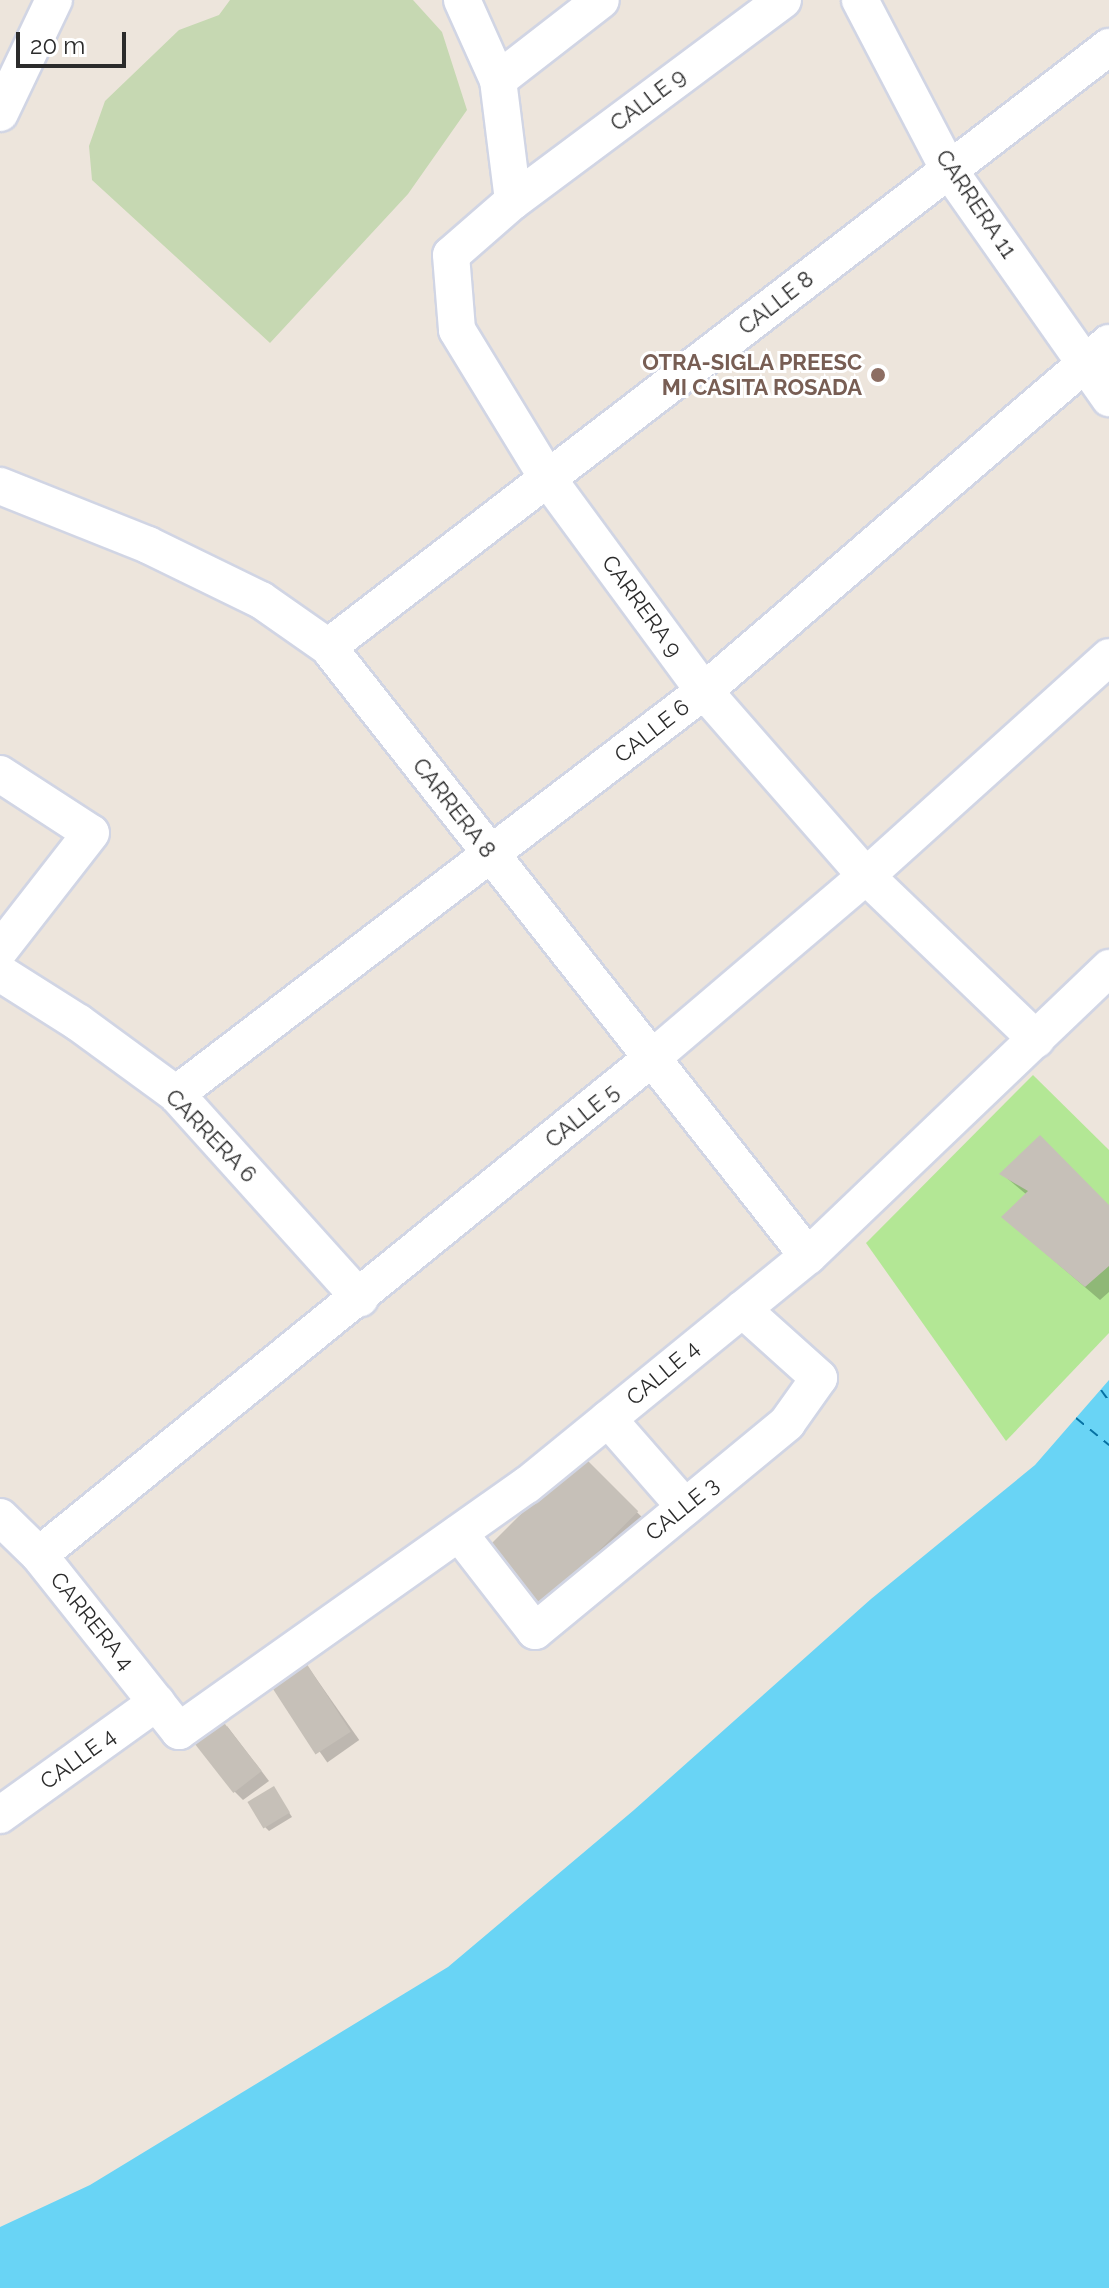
<!DOCTYPE html>
<html>
<head>
<meta charset="utf-8">
<style>
	body { margin:0 }
	#map { position:relative; width:1109px; height:2288px; overflow:hidden; background:#ede5dc; font-family:Raleway,sans-serif }
	div>[style] { position:absolute }
	.green>* { inset:0; background:#b3e795 }
	.cemetery>* { inset:0; background:#c6d8b2 }
	.water>* { inset:0; background:#69d4f5 }
	.shadow>* { inset:0; background:#0003; transform-origin:0 0 }
	.ferry>* { height:2px; margin-top:-1px; transform-origin:0; background:repeating-linear-gradient(90deg,#0671a3 0 10px,transparent 0 18px) }
	.building>* { inset:0; background:#c6c0b8; transform-origin:0 0 }
	.roads { filter:drop-shadow(2px 0 #d1d5e4) drop-shadow(-2px 0 #d1d5e4) drop-shadow(0 2px #d1d5e4) drop-shadow(0 -2px #d1d5e4) }
	.minor>* { height:36px; margin:-18px; padding:0 18px; transform-origin:18px; border-radius:18px; background:#fff }
	.dots>* { width:22px; height:22px; translate:-50% -50%; box-sizing:border-box; border:4px solid #fff; border-radius:50% }
	span { translate:-50% -50%; white-space:nowrap; text-align:center; line-height:1.15; -webkit-text-stroke:6px #fff; paint-order:stroke }
	.street-label { font-size:22px; color:#2b2b2b }
	.education-label { font-size:22px; color:#785e54; font-weight:700 }
	.right { translate:-100% -50%; text-align:right }
	.scale { position:absolute; left:16px; top:32px; width:110px; height:36px; box-sizing:border-box; border:4px solid #2b2b2b; border-top:0; padding-left:10px; font-size:24px; line-height:28px; white-space:nowrap; color:#2b2b2b; -webkit-text-stroke:6px #fff; paint-order:stroke }
</style>
</head>
<body>
<div id="map">
	<div class="green">
		<i style="clip-path:polygon(1033px 1075px,1109px 1150px,1109px 1333px,1006px 1441px,866px 1243px)"></i>
	</div>
	<div class="cemetery">
		<i style="clip-path:polygon(230px 0,413px 0,442px 32px,467px 110px,408px 194px,270px 343px,92px 180px,89px 146px,105px 101px,179px 30px,219px 15px)"></i>
	</div>
	<div class="water">
		<i style="clip-path:polygon(1109px 1380px,1109px 2288px,0 2288px,0 2227px,90px 2185px,448px 1967px,634px 1810px,871px 1599px,1035px 1465px)"></i>
	</div>
	<div class="shadow">
		<i style="clip-path:polygon(1002px 1174px,1109px 1208px,1109px 1292px,1100px 1300px,1003px 1217px,1027px 1195px)"></i>
		<i style="clip-path:polygon(581px 1457px,651px 1526px,558px 1620px)"></i>
		<i style="left:299px;top:1654px;width:105px;height:39px;rotate:55deg"></i>
		<i style="clip-path:polygon(227px 1726px,269px 1781px,243px 1800px,234px 1791px)"></i>
		<i style="clip-path:polygon(274px 1789px,292px 1817px,269px 1831px,265px 1827px)"></i>
	</div>
	<div class="ferry">
		<i style="left:1101px;top:1390px;width:14px;rotate:54deg"></i>
		<i style="left:1076px;top:1418px;width:43px;rotate:39.3deg"></i>
	</div>
	<div class="building">
		<i style="clip-path:polygon(1040px 1135px,1109px 1205px,1109px 1266px,1085px 1287px,1001px 1217px,1028px 1191px,999px 1174px)"></i>
		<i style="left:581px;top:1454px;width:81px;height:135px;rotate:45deg"></i>
		<i style="left:299px;top:1652px;width:95px;height:42px;rotate:57deg"></i>
		<i style="left:218px;top:1715px;width:71px;height:36px;rotate:52deg"></i>
		<i style="left:274px;top:1786px;width:31px;height:31px;rotate:59deg"></i>
	</div>
	<div class="roads">
		<div class="minor">
			<i style="left:462px;top:0;width:88px;rotate:65.8deg"></i>
			<i style="left:498px;top:80px;width:122px;rotate:82.9deg"></i>
			<i style="left:783px;top:0;width:337px;rotate:143.3deg"></i>
			<i style="left:513px;top:201px;width:82px;rotate:138.9deg"></i>
			<i style="left:451px;top:255px;width:75px;rotate:85.4deg"></i>
			<i style="left:457px;top:330px;width:175px;rotate:58.6deg"></i>
			<i style="left:548px;top:479px;width:263px;rotate:53.7deg"></i>
			<i style="left:704px;top:691px;width:246px;rotate:48.8deg"></i>
			<i style="left:866px;top:876px;width:236px;rotate:43.8deg"></i>
			<i style="left:860px;top:0;width:192px;rotate:62.4deg"></i>
			<i style="left:949px;top:170px;width:279px;rotate:54.9deg"></i>
			<i style="left:498px;top:80px;width:130px;rotate:-37.8deg"></i>
			<i style="left:0;top:113px;width:125px;rotate:-64.5deg"></i>
			<i style="left:0;top:486px;width:159px;rotate:21.7deg"></i>
			<i style="left:148px;top:545px;width:126px;rotate:26deg"></i>
			<i style="left:261px;top:600px;width:82px;rotate:35deg"></i>
			<i style="left:328px;top:647px;width:775px;rotate:51.76deg"></i>
			<i style="left:328px;top:647px;width:985px;rotate:-37.53deg"></i>
			<i style="left:0;top:774px;width:108px;rotate:33deg"></i>
			<i style="left:91px;top:833px;width:148px;rotate:127.9deg"></i>
			<i style="left:0;top:973px;width:93px;rotate:32.3deg"></i>
			<i style="left:79px;top:1023px;width:120px;rotate:36.2deg"></i>
			<i style="left:176px;top:1094px;width:275px;rotate:48deg"></i>
			<i style="left:176px;top:1094px;width:664px;rotate:-37.35deg"></i>
			<i style="left:704px;top:691px;width:534px;rotate:-40.67deg"></i>
			<i style="left:608px;top:1419px;width:117px;rotate:48.8deg"></i>
			<i style="left:0;top:1517px;width:54px;rotate:44.3deg"></i>
			<i style="left:39px;top:1555px;width:225px;rotate:51.5deg"></i>
			<i style="left:179px;top:1731px;width:426px;rotate:-35.3deg"></i>
			<i style="left:527px;top:1485px;width:362px;rotate:-39.2deg"></i>
			<i style="left:808px;top:1256px;width:417px;rotate:-43.7deg"></i>
			<i style="left:459px;top:1533px;width:124px;rotate:52.2deg"></i>
			<i style="left:535px;top:1631px;width:327px;rotate:-39.5deg"></i>
			<i style="left:787px;top:1423px;width:55px;rotate:-54.6deg"></i>
			<i style="left:819px;top:1378px;width:103px;rotate:-138.1deg"></i>
			<i style="left:39px;top:1555px;width:789px;rotate:-39.03deg"></i>
			<i style="left:652px;top:1058px;width:281px;rotate:-40.4deg"></i>
			<i style="left:866px;top:876px;width:327px;rotate:-42deg"></i>
			<i style="left:0;top:1815px;width:193px;rotate:-35.7deg"></i>
		</div>
	</div>
	<div class="dots">
		<i style="left:878px;top:375px;background:#8d6e63"></i>
	</div>
	<div class="street-label">
		<span style="left:648px;top:100px;rotate:-37deg">CALLE 9</span>
		<span style="left:976px;top:204px;rotate:56deg">CARRERA 11</span>
		<span style="left:776px;top:303px;rotate:-38deg">CALLE 8</span>
		<span style="left:642px;top:606px;rotate:54deg">CARRERA 9</span>
		<span style="left:652px;top:731px;rotate:-38deg">CALLE 6</span>
		<span style="left:454px;top:808px;rotate:52deg">CARRERA 8</span>
		<span style="left:582px;top:1116px;rotate:-39deg">CALLE 5</span>
		<span style="left:211px;top:1136px;rotate:46deg">CARRERA 6</span>
		<span style="left:663px;top:1373px;rotate:-40deg">CALLE 4</span>
		<span style="left:682px;top:1509px;rotate:-39deg">CALLE 3</span>
		<span style="left:92px;top:1621px;rotate:51deg">CARRERA 4</span>
		<span style="left:78px;top:1759px;rotate:-36deg">CALLE 4</span>
	</div>
	<div class="education-label">
		<span class="right" style="left:862px;top:375px">OTRA-SIGLA PREESC<br>MI CASITA ROSADA</span>
	</div>
	<div class="scale">20 m</div>
</div>
</body>
</html>
